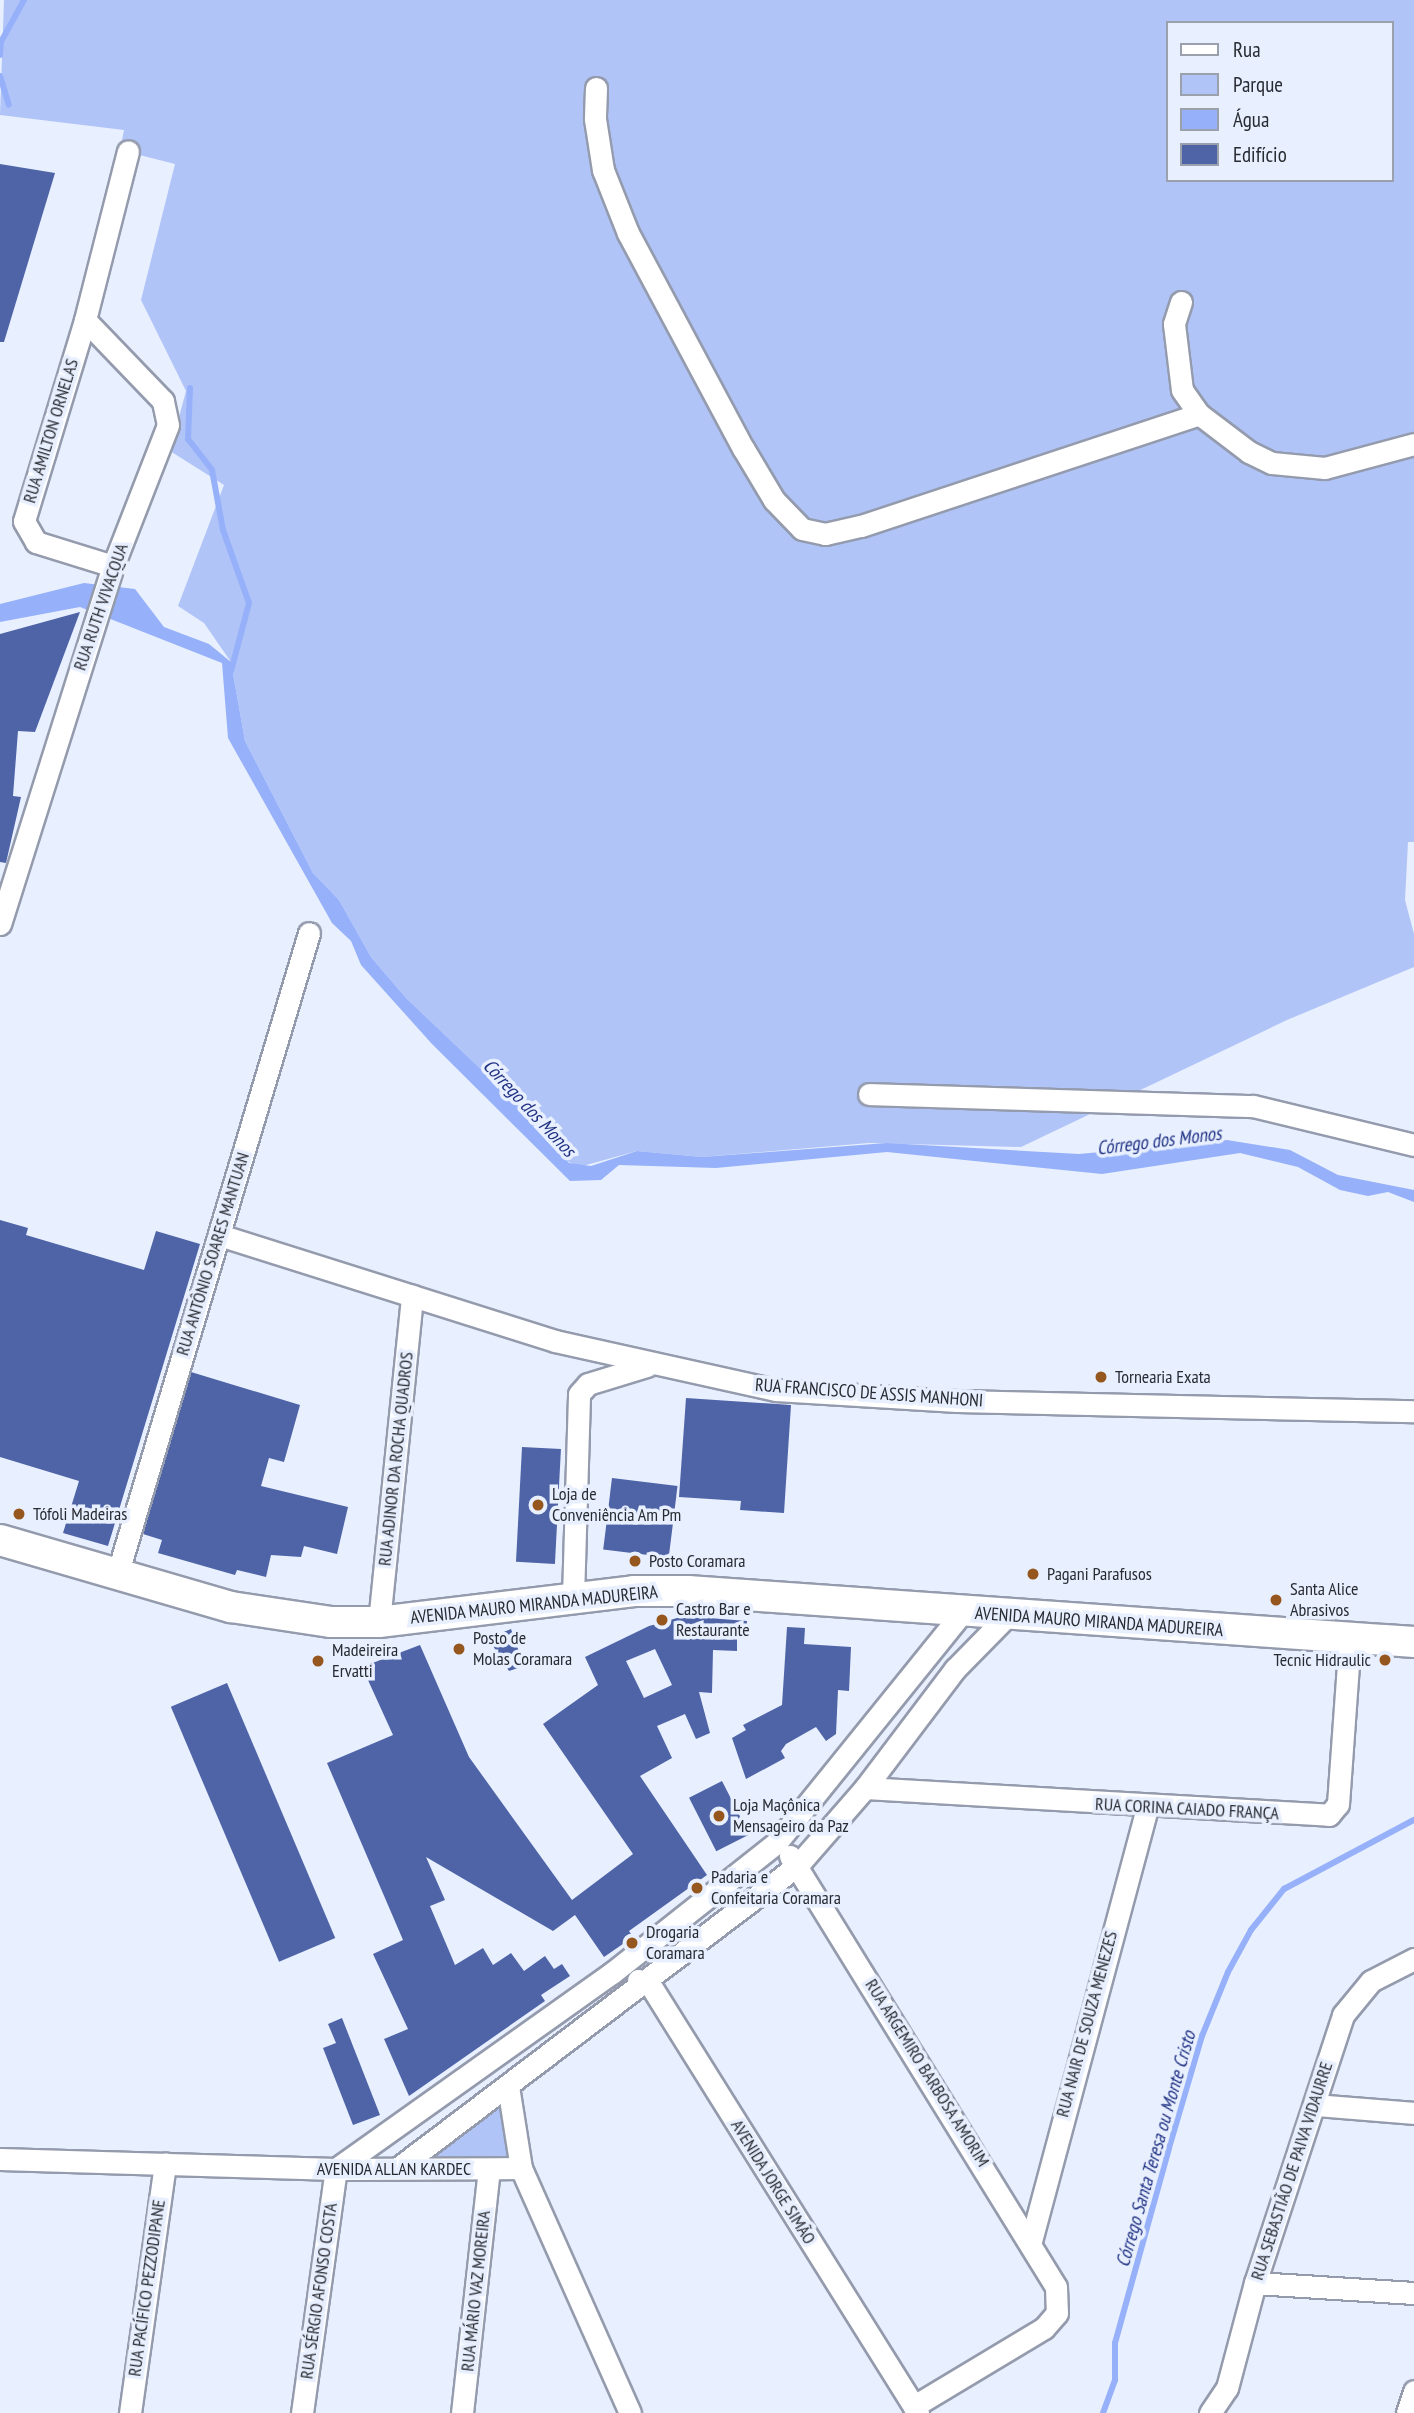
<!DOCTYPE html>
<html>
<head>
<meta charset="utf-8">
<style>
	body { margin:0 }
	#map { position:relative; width:1414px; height:2413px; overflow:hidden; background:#e8effe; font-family:"PT Sans Narrow",sans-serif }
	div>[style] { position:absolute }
	.green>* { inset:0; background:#b0c4f8 }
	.water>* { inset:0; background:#96b1f9 }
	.stream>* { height:6px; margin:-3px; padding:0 3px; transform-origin:3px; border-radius:3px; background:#96b1f9 }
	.building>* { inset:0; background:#4e64a7; transform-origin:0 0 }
	.roads { filter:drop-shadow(2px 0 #949bad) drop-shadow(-2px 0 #949bad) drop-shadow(0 2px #949bad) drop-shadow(0 -2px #949bad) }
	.street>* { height:21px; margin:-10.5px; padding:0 10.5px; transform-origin:10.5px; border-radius:10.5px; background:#fff }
	.secondary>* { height:30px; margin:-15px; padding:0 15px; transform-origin:15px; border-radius:15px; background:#fff }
	.dots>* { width:19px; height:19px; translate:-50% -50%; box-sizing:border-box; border:4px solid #e8effe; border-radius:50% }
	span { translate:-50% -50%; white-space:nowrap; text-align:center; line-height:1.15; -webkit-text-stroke:7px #e8effe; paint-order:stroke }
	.street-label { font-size:18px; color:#282b32 }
	.poi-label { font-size:18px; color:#282b32 }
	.left { translate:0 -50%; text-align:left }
	.right { translate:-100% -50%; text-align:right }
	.water-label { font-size:19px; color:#1f3183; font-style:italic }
	.legend { position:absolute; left:1166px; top:21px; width:228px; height:161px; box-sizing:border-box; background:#e8effe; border:2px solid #9ba1ac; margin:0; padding:9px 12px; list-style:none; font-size:21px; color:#282b32 }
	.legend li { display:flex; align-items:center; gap:14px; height:35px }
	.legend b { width:35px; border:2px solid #9ba1ac }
</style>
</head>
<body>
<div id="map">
	<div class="green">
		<i style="clip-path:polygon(evenodd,4px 0,1414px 0,1414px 842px,1408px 842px,1405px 900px,1414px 934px,1414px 967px,1287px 1020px,1021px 1147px,869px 1143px,702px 1157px,637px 1151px,579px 1167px,559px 1157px,523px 1109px,406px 998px,371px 957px,339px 900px,313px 873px,245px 741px,231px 662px,204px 623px,178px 606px,224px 485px,170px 451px,186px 391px,141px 300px,175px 164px,120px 150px,124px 130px,0 115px,4px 0,1167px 23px,1391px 23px,1391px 180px,1167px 180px,1167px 23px)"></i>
		<i style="clip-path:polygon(500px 2107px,510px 2158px,435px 2156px)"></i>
	</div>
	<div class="water">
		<i style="clip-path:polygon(84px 583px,135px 589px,164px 627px,209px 644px,231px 662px,245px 741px,313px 873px,339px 900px,371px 957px,406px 998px,523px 1109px,569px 1163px,591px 1166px,637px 1151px,702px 1157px,887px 1143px,1079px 1154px,1227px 1140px,1290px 1150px,1338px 1175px,1414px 1190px,1414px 1202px,1388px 1192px,1368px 1196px,1340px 1190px,1298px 1167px,1240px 1153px,1102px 1174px,887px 1152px,716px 1168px,619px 1165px,601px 1180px,570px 1181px,432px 1044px,361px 965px,351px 941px,332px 923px,228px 738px,222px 663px,80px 607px,0 622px,0 604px)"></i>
	</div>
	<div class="stream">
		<i style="left:0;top:55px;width:13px;rotate:-86deg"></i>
		<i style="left:1px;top:42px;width:48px;rotate:-61.3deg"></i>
		<i style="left:0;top:76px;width:30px;rotate:73deg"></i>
		<i style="left:190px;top:388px;width:51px;rotate:92.2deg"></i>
		<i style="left:188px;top:439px;width:39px;rotate:52deg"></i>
		<i style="left:212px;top:470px;width:61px;rotate:79.6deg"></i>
		<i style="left:223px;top:530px;width:77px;rotate:70.4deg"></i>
		<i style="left:249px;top:603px;width:70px;rotate:104.8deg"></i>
		<i style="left:1103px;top:2413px;width:35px;rotate:-70deg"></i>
		<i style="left:1115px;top:2380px;width:37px;rotate:-90deg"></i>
		<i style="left:1115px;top:2343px;width:202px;rotate:-74.5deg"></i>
		<i style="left:1169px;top:2148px;width:117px;rotate:-73.6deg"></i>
		<i style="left:1202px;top:2036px;width:69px;rotate:-67.9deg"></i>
		<i style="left:1228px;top:1972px;width:48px;rotate:-61.3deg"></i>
		<i style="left:1251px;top:1930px;width:53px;rotate:-51.2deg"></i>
		<i style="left:1284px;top:1889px;width:147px;rotate:-28deg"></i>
	</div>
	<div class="building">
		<i style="clip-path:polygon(0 164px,55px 173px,4px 342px,0 342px)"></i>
		<i style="clip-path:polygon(80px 612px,35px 732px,18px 731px,13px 796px,21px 797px,6px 863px,0 862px,0 634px)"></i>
		<i style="clip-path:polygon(0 1220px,28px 1228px,26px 1235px,144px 1270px,156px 1231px,200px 1244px,108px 1546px,63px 1533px,79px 1481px,0 1457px)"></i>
		<i style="clip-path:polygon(191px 1372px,300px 1405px,284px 1462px,269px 1458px,261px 1486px,348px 1507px,337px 1554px,304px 1546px,301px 1557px,271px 1555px,266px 1577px,237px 1570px,235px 1575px,158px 1553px,162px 1540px,143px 1534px)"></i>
		<i style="clip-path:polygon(686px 1398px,791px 1405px,784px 1513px,740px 1510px,741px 1501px,679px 1497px)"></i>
		<i style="left:522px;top:1447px;width:39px;height:115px;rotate:3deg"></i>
		<i style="left:612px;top:1478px;width:66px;height:72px;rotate:7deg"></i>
		<i style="clip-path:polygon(evenodd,684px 1616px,747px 1621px,746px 1639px,737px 1639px,737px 1651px,713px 1650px,712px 1693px,699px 1692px,710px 1733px,696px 1739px,685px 1714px,657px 1726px,672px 1758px,640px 1776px,707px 1875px,629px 1931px,633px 1937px,604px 1957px,575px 1915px,553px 1931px,426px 1857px,445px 1900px,430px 1906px,455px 1965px,483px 1948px,493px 1965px,511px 1953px,524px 1971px,545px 1956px,554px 1969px,562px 1964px,570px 1976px,541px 1995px,545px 2001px,409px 2096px,384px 2039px,408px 2029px,373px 1954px,403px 1940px,327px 1763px,393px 1735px,362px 1667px,420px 1645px,469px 1757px,572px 1900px,633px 1854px,543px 1724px,598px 1685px,585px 1657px,649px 1626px,684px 1616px,655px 1649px,672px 1685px,644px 1698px,626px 1661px,655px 1649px)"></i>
		<i style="clip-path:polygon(787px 1627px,805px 1628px,804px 1644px,851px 1647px,849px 1691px,838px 1690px,836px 1734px,826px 1741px,816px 1727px,786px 1744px,781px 1751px,785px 1758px,746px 1779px,732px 1738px,746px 1730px,743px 1725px,782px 1705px)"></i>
		<i style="clip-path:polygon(511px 1629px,524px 1666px,509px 1671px,488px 1638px)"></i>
		<i style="left:227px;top:1683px;width:277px;height:61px;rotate:67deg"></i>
		<i style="left:722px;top:1781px;width:60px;height:37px;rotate:63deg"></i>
		<i style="clip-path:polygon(342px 2018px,380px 2115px,353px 2125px,323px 2048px,336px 2043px,328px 2024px)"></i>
	</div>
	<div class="roads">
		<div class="street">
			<i style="left:596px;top:88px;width:31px;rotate:92deg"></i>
			<i style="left:595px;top:119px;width:52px;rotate:81.1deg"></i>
			<i style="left:603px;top:170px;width:68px;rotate:68.4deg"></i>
			<i style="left:628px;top:233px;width:244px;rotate:61.9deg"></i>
			<i style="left:743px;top:448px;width:61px;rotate:59.2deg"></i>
			<i style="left:774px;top:500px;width:40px;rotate:46deg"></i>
			<i style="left:802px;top:529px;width:24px;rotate:12deg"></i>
			<i style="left:825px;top:534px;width:37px;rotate:-13deg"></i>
			<i style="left:861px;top:526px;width:356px;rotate:-18.3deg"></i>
			<i style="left:1181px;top:302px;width:23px;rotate:108deg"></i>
			<i style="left:1174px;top:324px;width:66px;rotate:83.1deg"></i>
			<i style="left:1182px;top:390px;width:29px;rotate:55deg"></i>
			<i style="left:1199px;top:414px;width:63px;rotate:37.2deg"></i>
			<i style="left:1249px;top:452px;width:25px;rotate:26deg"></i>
			<i style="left:1272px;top:463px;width:53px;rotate:5.4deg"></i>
			<i style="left:1325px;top:468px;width:92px;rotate:-15.1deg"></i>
			<i style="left:113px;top:566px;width:81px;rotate:-162.7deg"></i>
			<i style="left:36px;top:542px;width:24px;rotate:-120deg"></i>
			<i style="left:24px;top:521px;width:210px;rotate:-73.1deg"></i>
			<i style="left:85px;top:320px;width:174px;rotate:-75.7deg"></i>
			<i style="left:0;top:924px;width:375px;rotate:-72.5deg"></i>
			<i style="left:113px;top:566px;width:151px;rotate:-68.7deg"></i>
			<i style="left:168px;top:425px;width:25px;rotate:-102deg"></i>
			<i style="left:163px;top:401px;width:112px;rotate:-133.9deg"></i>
			<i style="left:869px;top:1094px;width:384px;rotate:1.8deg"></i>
			<i style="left:1253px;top:1106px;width:166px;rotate:13.6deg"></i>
			<i style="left:219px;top:1235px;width:352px;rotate:17.5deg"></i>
			<i style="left:555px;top:1341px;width:226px;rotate:12.5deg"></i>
			<i style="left:776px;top:1390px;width:181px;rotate:3.5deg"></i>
			<i style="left:957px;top:1401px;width:457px;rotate:1.3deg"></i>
			<i style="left:117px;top:1575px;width:670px;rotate:-73.35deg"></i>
			<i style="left:573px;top:1598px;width:204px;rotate:-88.3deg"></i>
			<i style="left:579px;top:1394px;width:13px;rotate:-48deg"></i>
			<i style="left:588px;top:1384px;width:62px;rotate:-17deg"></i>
			<i style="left:379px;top:1622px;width:328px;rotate:-84.2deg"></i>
			<i style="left:865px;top:1788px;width:465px;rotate:3.3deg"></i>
			<i style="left:1329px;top:1815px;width:14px;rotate:-51deg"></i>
			<i style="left:1338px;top:1804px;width:166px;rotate:-85.9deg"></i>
			<i style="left:790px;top:1856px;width:506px;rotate:58.32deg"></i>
			<i style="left:1056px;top:2287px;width:26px;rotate:88deg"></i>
			<i style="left:1057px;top:2313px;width:20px;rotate:131deg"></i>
			<i style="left:1044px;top:2328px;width:152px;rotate:149deg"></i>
			<i style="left:638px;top:1980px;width:11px;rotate:15deg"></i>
			<i style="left:649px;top:1983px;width:507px;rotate:57.97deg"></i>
			<i style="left:508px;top:2086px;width:83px;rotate:81deg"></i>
			<i style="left:1315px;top:2105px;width:99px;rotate:4.6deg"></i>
			<i style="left:0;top:2159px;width:336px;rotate:1.7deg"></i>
			<i style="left:336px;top:2169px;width:185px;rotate:-0.3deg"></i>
			<i style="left:521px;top:2168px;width:268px;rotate:66deg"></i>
			<i style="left:398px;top:2168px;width:502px;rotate:-37.14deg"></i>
			<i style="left:798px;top:1865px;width:102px;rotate:-49deg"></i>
			<i style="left:865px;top:1788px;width:149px;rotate:-52.9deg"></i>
			<i style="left:955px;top:1669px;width:74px;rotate:-45.5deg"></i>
			<i style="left:1031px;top:2241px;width:448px;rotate:-75deg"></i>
			<i style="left:1255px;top:2283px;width:159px;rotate:3.6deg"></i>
			<i style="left:130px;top:2413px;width:252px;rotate:-82deg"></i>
			<i style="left:302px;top:2413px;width:246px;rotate:-82.1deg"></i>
			<i style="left:336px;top:2169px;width:339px;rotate:-35.4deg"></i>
			<i style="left:612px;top:1973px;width:211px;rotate:-38.4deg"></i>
			<i style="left:777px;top:1842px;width:294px;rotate:-51.1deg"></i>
			<i style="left:462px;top:2413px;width:245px;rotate:-83.7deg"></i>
			<i style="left:1210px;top:2413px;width:30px;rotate:-56deg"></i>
			<i style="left:1227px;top:2388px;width:109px;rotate:-75.1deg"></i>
			<i style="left:1255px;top:2283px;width:282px;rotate:-71.8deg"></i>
			<i style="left:1343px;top:2015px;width:44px;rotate:-50.5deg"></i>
			<i style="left:1371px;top:1981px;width:48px;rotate:-27.1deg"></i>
			<i style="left:1407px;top:2413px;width:23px;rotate:-72deg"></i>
		</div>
		<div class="secondary">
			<i style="left:0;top:1540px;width:241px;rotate:16.2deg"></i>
			<i style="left:231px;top:1607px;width:100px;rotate:8.6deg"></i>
			<i style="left:330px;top:1622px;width:49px"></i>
			<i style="left:379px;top:1622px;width:257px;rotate:-6.9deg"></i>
			<i style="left:634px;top:1591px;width:54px"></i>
			<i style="left:688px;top:1591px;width:728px;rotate:4.02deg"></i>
		</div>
	</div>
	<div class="dots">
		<i style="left:1101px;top:1377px;background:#96571e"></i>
		<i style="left:538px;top:1505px;background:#96571e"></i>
		<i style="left:19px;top:1514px;background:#96571e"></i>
		<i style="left:635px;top:1561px;background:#96571e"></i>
		<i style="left:1033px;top:1574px;background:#96571e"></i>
		<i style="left:1276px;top:1600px;background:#96571e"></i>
		<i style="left:662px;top:1620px;background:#96571e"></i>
		<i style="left:459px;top:1649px;background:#96571e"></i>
		<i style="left:1385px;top:1660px;background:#96571e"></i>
		<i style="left:318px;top:1661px;background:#96571e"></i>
		<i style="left:719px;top:1816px;background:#96571e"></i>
		<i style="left:697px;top:1888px;background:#96571e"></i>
		<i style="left:632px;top:1943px;background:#96571e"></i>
	</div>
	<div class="street-label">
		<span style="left:51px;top:431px;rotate:-73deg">RUA AMILTON ORNELAS</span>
		<span style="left:101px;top:607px;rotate:-71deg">RUA RUTH VIVACQUA</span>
		<span style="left:213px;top:1254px;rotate:-73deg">RUA ANTÔNIO SOARES MANTUAN</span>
		<span style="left:869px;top:1393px;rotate:4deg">RUA FRANCISCO DE ASSIS MANHONI</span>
		<span style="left:396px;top:1459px;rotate:-84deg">RUA ADINOR DA ROCHA QUADROS</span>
		<span style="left:534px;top:1605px;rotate:-6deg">AVENIDA MAURO MIRANDA MADUREIRA</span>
		<span style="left:1099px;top:1622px;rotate:4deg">AVENIDA MAURO MIRANDA MADUREIRA</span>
		<span style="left:1187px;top:1809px;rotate:3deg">RUA CORINA CAIADO FRANÇA</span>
		<span style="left:1087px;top:2024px;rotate:-75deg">RUA NAIR DE SOUZA MENEZES</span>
		<span style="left:927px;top:2073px;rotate:58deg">RUA ARGEMIRO BARBOSA AMORIM</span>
		<span style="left:394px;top:2169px">AVENIDA ALLAN KARDEC</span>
		<span style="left:1292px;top:2171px;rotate:-72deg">RUA SEBASTIÃO DE PAIVA VIDAURRE</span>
		<span style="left:773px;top:2182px;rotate:58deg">AVENIDA JORGE SIMÃO</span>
		<span style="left:147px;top:2288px;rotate:-82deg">RUA PACÍFICO PEZZODIPANE</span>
		<span style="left:319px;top:2291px;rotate:-82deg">RUA SÉRGIO AFONSO COSTA</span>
		<span style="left:476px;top:2291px;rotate:-84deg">RUA MÁRIO VAZ MOREIRA</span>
	</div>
	<div class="poi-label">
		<span class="left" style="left:1115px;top:1377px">Tornearia Exata</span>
		<span class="left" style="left:552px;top:1505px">Loja de<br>Conveniência Am Pm</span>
		<span class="left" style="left:33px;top:1514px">Tófoli Madeiras</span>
		<span class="left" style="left:649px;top:1561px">Posto Coramara</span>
		<span class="left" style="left:1047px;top:1574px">Pagani Parafusos</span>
		<span class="left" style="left:1290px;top:1600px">Santa Alice<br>Abrasivos</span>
		<span class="left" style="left:676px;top:1620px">Castro Bar e<br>Restaurante</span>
		<span class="left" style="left:473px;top:1649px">Posto de<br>Molas Coramara</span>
		<span class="left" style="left:332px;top:1661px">Madeireira<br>Ervatti</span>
		<span class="right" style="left:1371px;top:1660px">Tecnic Hidraulic</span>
		<span class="left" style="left:733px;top:1816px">Loja Maçônica<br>Mensageiro da Paz</span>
		<span class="left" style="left:711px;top:1888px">Padaria e<br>Confeitaria Coramara</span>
		<span class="left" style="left:646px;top:1943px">Drogaria<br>Coramara</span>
	</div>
	<div class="water-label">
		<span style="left:529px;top:1108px;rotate:47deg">Córrego dos Monos</span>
		<span style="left:1159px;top:1141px;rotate:-7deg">Córrego dos Monos</span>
		<span style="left:1156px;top:2149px;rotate:-74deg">Córrego Santa Teresa ou Monte Cristo</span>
	</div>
	<ul class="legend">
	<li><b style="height:9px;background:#fff"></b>Rua</li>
	<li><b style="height:19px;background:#b0c4f8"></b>Parque</li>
	<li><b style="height:19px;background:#96b1f9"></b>Água</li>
	<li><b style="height:19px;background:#4e64a7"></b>Edifício</li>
	</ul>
</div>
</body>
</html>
